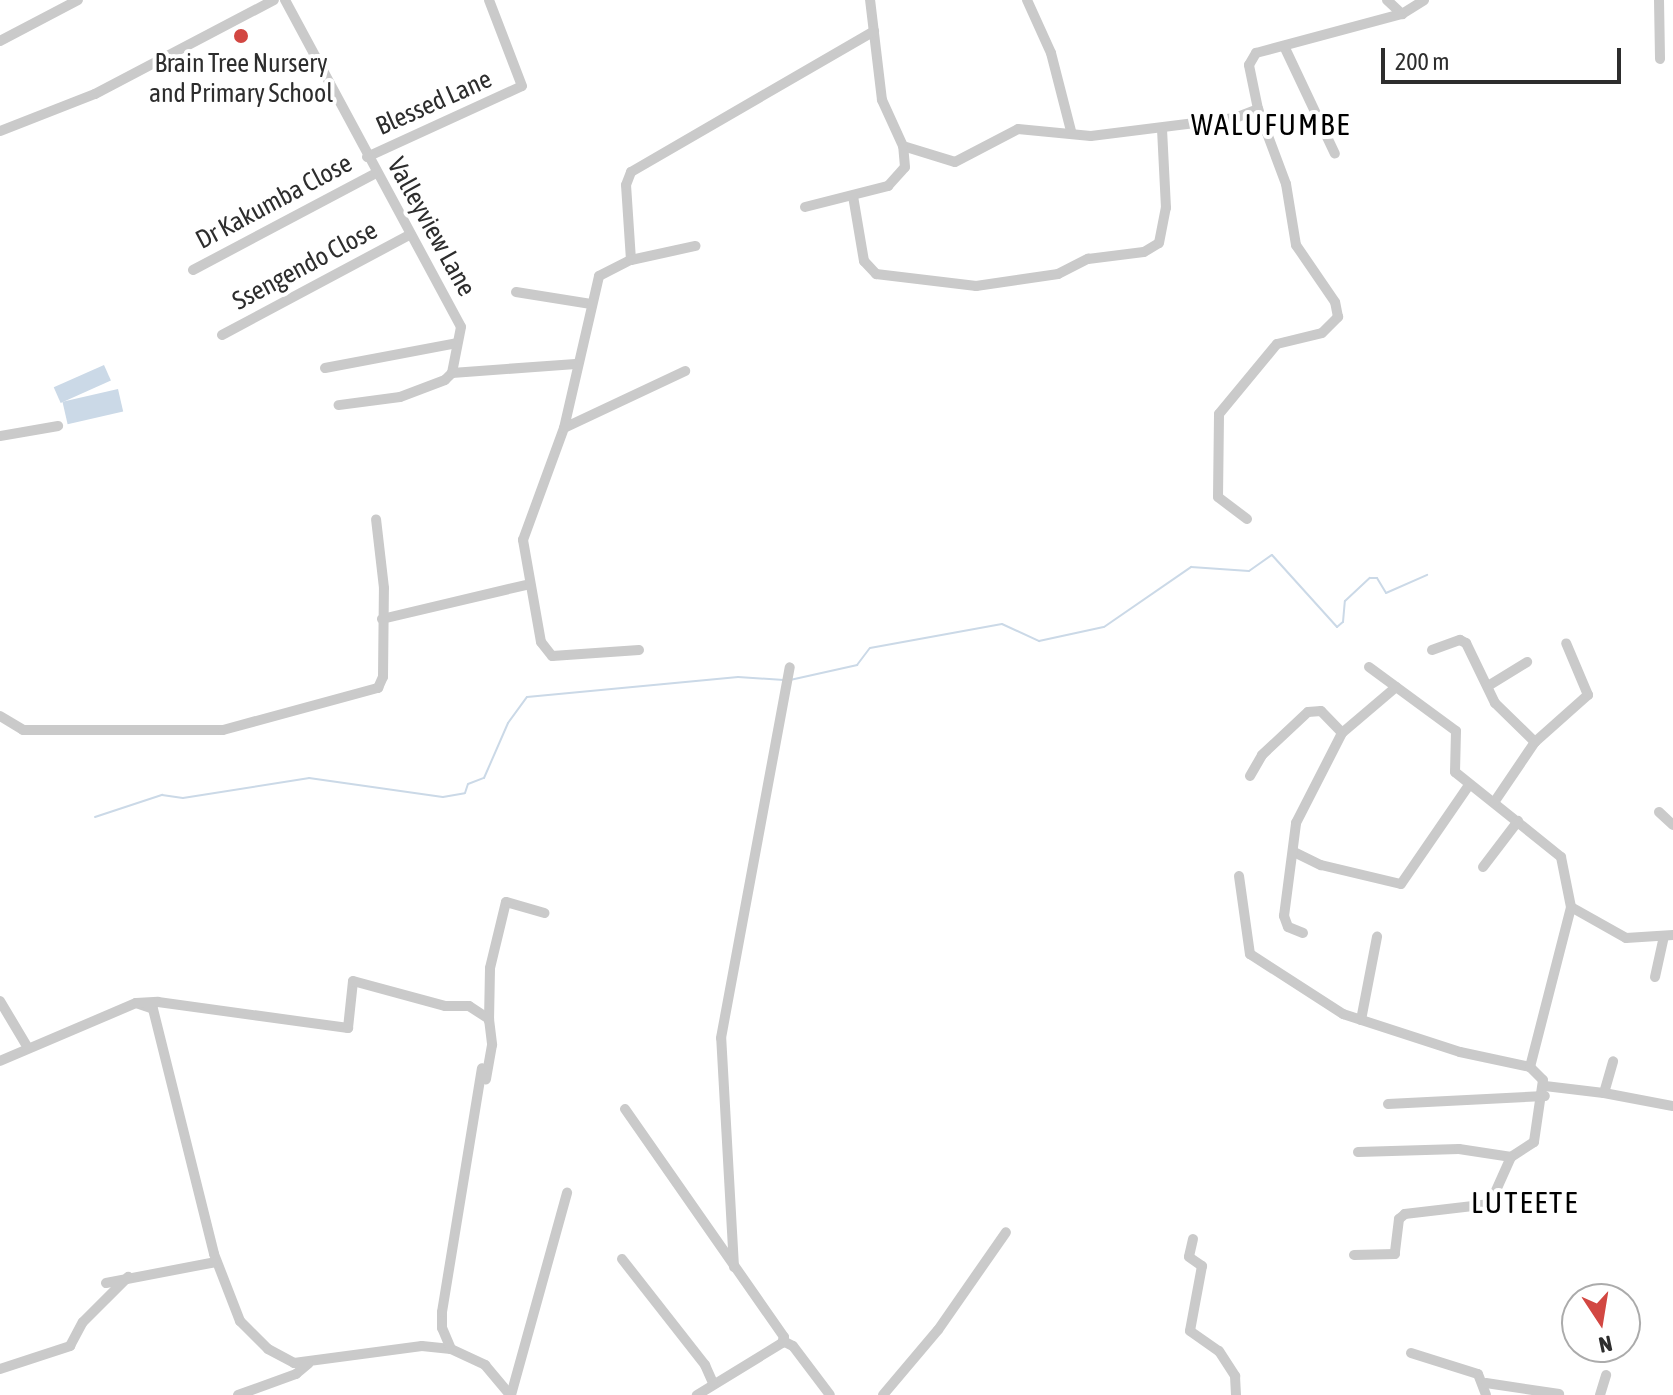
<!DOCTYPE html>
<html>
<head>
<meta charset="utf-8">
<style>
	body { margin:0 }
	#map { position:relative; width:1673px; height:1395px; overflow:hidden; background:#fff; font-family:"Asap Condensed",sans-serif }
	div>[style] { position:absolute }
	.water>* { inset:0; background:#cbd9e7; transform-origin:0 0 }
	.stream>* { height:2px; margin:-1px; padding:0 1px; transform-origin:1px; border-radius:1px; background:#cbd9e7 }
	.street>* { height:10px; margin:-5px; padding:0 5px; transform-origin:5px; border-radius:5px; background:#cacaca }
	.dots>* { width:22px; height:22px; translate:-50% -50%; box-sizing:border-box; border:4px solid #fff; border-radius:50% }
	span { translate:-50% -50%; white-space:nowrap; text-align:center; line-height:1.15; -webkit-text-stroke:8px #fff; paint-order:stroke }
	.poi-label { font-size:26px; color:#2d2d2d }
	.street-label { font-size:26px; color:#2d2d2d }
	.quarter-label { font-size:30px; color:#000; letter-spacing:2px }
	.north { position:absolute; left:1561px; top:1283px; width:80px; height:80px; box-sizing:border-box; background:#fff; border:2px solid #ababab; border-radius:50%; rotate:168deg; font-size:22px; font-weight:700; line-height:32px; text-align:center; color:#2d2d2d }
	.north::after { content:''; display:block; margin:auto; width:28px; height:36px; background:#d24742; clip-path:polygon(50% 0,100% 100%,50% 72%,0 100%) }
	.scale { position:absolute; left:1381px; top:48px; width:240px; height:36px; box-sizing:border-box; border:4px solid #2d2d2d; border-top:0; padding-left:10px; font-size:24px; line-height:28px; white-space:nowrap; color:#2d2d2d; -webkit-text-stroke:6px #fff; paint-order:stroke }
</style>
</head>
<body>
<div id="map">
	<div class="water">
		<i style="left:104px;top:365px;width:17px;height:55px;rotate:66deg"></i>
		<i style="left:118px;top:389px;width:23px;height:57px;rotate:77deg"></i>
	</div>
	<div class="stream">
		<i style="left:790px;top:680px;width:69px;rotate:-12.6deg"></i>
		<i style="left:857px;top:665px;width:21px;rotate:-53deg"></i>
		<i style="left:870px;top:648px;width:134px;rotate:-10.3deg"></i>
		<i style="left:1002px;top:624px;width:41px;rotate:24.7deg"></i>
		<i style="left:1039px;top:641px;width:66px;rotate:-12.2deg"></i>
		<i style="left:1104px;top:627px;width:106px;rotate:-34.6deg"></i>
		<i style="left:1191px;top:567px;width:58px;rotate:3.9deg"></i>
		<i style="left:1249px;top:571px;width:28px;rotate:-35deg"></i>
		<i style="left:1272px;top:555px;width:97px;rotate:47.9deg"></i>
		<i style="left:1337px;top:627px;width:8px;rotate:-40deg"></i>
		<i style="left:1343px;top:622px;width:21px;rotate:-85deg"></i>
		<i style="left:1345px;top:601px;width:34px;rotate:-43deg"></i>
		<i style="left:1370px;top:578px;width:7px"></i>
		<i style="left:1377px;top:578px;width:17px;rotate:59deg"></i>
		<i style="left:1386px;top:593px;width:45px;rotate:-23.7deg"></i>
		<i style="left:95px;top:817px;width:71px;rotate:-18.2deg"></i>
		<i style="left:162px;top:795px;width:21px;rotate:8deg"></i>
		<i style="left:183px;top:798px;width:128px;rotate:-9deg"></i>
		<i style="left:309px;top:778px;width:135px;rotate:8.1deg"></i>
		<i style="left:443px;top:797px;width:22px;rotate:-10deg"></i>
		<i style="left:465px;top:793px;width:9px;rotate:-72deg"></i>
		<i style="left:468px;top:784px;width:17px;rotate:-21deg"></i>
		<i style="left:484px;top:778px;width:60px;rotate:-66.4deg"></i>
		<i style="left:508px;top:723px;width:32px;rotate:-54deg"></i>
		<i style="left:527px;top:697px;width:212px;rotate:-5.4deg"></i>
		<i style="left:738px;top:677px;width:46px;rotate:3.7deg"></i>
	</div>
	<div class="street">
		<i style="left:285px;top:0;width:371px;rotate:61.7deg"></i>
		<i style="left:461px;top:327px;width:47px;rotate:101.1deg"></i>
		<i style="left:452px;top:373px;width:10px;rotate:135deg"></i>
		<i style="left:445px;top:380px;width:48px;rotate:159.3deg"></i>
		<i style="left:400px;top:397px;width:62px;rotate:172.5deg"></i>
		<i style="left:1027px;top:0;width:58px;rotate:65.6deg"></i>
		<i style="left:1051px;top:53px;width:81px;rotate:75.6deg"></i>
		<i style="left:1387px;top:0;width:21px;rotate:43deg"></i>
		<i style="left:1659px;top:0;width:59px;rotate:89deg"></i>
		<i style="left:0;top:41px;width:88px;rotate:-27.7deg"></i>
		<i style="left:1284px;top:46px;width:119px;rotate:64.7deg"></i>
		<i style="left:0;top:131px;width:102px;rotate:-21.3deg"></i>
		<i style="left:95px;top:94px;width:202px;rotate:-27.7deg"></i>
		<i style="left:903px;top:146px;width:54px;rotate:17.1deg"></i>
		<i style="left:955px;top:162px;width:71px;rotate:-27.6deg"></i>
		<i style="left:1018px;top:129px;width:73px;rotate:5.5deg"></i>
		<i style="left:1091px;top:136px;width:145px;rotate:-7.1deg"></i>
		<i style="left:1235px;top:118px;width:25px;rotate:-21deg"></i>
		<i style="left:1258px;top:109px;width:45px;rotate:-101.6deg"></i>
		<i style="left:1249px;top:65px;width:14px;rotate:-60deg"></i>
		<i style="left:1256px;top:53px;width:151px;rotate:-15deg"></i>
		<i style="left:1402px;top:14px;width:26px;rotate:-32deg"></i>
		<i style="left:367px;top:157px;width:170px;rotate:-24.6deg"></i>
		<i style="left:522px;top:86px;width:92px;rotate:-111deg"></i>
		<i style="left:853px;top:196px;width:66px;rotate:80.4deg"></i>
		<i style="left:864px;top:261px;width:18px;rotate:47deg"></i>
		<i style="left:876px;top:274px;width:101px;rotate:6.8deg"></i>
		<i style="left:976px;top:286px;width:83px;rotate:-8.3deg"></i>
		<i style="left:1058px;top:274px;width:34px;rotate:-27deg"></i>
		<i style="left:1088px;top:259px;width:56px;rotate:-7.1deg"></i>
		<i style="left:1144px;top:252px;width:17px;rotate:-31deg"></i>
		<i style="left:1159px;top:243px;width:36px;rotate:-79deg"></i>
		<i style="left:1166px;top:208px;width:79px;rotate:-92.9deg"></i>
		<i style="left:805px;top:207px;width:86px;rotate:-14.2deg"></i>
		<i style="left:888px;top:186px;width:25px;rotate:-48deg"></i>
		<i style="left:905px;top:167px;width:21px;rotate:-95deg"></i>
		<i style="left:903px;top:146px;width:51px;rotate:-114.5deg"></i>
		<i style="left:882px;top:100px;width:101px;rotate:-96.8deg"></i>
		<i style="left:631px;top:260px;width:75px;rotate:-93.8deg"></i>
		<i style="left:626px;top:185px;width:14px;rotate:-69deg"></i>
		<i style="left:631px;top:172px;width:281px;rotate:-30.1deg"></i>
		<i style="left:193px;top:270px;width:207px;rotate:-27.9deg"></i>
		<i style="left:516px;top:292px;width:76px;rotate:9.1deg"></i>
		<i style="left:222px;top:335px;width:212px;rotate:-28.1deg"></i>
		<i style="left:325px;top:368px;width:134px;rotate:-10.7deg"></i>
		<i style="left:452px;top:373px;width:124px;rotate:-4.2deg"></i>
		<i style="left:564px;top:428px;width:134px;rotate:-25.2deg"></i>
		<i style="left:0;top:436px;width:59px;rotate:-9.8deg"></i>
		<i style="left:1247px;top:519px;width:36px;rotate:-143deg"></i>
		<i style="left:1218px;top:497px;width:83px;rotate:-89.3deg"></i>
		<i style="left:1219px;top:414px;width:91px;rotate:-50.4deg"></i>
		<i style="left:1277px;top:344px;width:46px;rotate:-13.7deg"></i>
		<i style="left:1322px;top:333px;width:23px;rotate:-45deg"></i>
		<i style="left:1338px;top:317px;width:15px;rotate:-101deg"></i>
		<i style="left:1335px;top:302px;width:69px;rotate:-124.4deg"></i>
		<i style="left:1296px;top:245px;width:62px;rotate:-99.3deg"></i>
		<i style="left:1286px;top:184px;width:80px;rotate:-110.5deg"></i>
		<i style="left:382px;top:619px;width:152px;rotate:-13.3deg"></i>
		<i style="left:639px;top:650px;width:87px;rotate:176.1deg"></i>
		<i style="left:552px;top:656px;width:18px;rotate:-128deg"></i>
		<i style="left:541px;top:642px;width:104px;rotate:-100deg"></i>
		<i style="left:523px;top:540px;width:119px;rotate:-69.9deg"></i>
		<i style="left:564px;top:428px;width:156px;rotate:-77deg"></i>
		<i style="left:599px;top:276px;width:36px;rotate:-27deg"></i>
		<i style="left:631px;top:260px;width:66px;rotate:-12.3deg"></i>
		<i style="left:1432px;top:650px;width:30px;rotate:-20deg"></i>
		<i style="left:1460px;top:640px;width:7px;rotate:27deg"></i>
		<i style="left:1466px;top:643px;width:67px;rotate:64.2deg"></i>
		<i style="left:1495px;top:703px;width:56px;rotate:44.3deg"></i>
		<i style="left:1369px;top:667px;width:108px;rotate:36.3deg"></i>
		<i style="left:1456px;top:731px;width:41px;rotate:91.4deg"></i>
		<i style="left:1455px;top:772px;width:136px;rotate:38.7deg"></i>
		<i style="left:1561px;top:857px;width:51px;rotate:78.7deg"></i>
		<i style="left:1571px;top:907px;width:63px;rotate:29.4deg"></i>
		<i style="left:1626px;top:938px;width:47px;rotate:-3.7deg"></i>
		<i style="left:1488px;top:686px;width:46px;rotate:-31.6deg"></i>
		<i style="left:0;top:716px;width:27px;rotate:31deg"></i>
		<i style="left:23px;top:730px;width:200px"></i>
		<i style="left:223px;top:730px;width:161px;rotate:-15.2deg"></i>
		<i style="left:378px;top:688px;width:12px;rotate:-66deg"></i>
		<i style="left:383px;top:677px;width:89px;rotate:-89.4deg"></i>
		<i style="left:384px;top:588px;width:69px;rotate:-96.6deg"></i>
		<i style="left:1250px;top:776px;width:24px;rotate:-60deg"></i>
		<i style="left:1262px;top:755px;width:63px;rotate:-43.1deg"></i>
		<i style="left:1308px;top:712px;width:13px;rotate:-4deg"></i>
		<i style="left:1321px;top:711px;width:30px;rotate:46deg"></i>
		<i style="left:1495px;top:801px;width:71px;rotate:-55.9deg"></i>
		<i style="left:1535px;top:742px;width:71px;rotate:-41.6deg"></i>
		<i style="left:1588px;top:695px;width:56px;rotate:-112.9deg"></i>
		<i style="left:1659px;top:812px;width:19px;rotate:43deg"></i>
		<i style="left:1294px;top:852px;width:30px;rotate:26deg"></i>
		<i style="left:1321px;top:865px;width:82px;rotate:13.4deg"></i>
		<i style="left:1401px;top:884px;width:120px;rotate:-55.5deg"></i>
		<i style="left:1483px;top:867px;width:58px;rotate:-52.7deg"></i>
		<i style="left:1239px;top:876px;width:79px;rotate:82deg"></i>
		<i style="left:1250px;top:954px;width:111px;rotate:32.8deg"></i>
		<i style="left:1343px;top:1014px;width:123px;rotate:18deg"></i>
		<i style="left:1460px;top:1052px;width:72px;rotate:12.1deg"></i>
		<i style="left:1530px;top:1067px;width:18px;rotate:45deg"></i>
		<i style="left:1543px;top:1080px;width:63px;rotate:98.3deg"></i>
		<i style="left:1534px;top:1142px;width:27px;rotate:147deg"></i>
		<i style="left:1511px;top:1157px;width:51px;rotate:114.1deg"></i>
		<i style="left:1490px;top:1204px;width:86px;rotate:173.3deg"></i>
		<i style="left:1405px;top:1214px;width:8px;rotate:140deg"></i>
		<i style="left:1399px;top:1219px;width:35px;rotate:97deg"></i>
		<i style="left:1395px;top:1254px;width:41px;rotate:178.6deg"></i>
		<i style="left:1303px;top:933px;width:16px;rotate:-158deg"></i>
		<i style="left:1288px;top:927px;width:12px;rotate:-110deg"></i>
		<i style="left:1284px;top:916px;width:94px;rotate:-82.6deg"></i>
		<i style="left:1296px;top:823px;width:101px;rotate:-62.9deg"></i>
		<i style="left:1342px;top:733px;width:71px;rotate:-40.4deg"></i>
		<i style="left:1655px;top:977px;width:42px;rotate:-77.6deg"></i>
		<i style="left:0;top:1001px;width:55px;rotate:59.2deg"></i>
		<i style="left:136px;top:1003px;width:18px;rotate:19deg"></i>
		<i style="left:153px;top:1009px;width:252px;rotate:76deg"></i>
		<i style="left:214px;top:1254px;width:72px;rotate:68.8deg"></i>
		<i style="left:240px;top:1321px;width:40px;rotate:45deg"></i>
		<i style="left:268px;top:1349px;width:30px;rotate:28deg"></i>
		<i style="left:294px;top:1363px;width:129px;rotate:-7.6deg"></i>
		<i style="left:422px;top:1346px;width:29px;rotate:6deg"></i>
		<i style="left:451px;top:1349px;width:38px;rotate:25deg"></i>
		<i style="left:485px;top:1365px;width:39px;rotate:50deg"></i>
		<i style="left:1361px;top:1020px;width:85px;rotate:-79.1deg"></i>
		<i style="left:489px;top:1021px;width:53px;rotate:-88.9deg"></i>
		<i style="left:490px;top:968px;width:68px;rotate:-76.4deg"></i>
		<i style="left:506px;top:902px;width:40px;rotate:16deg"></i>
		<i style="left:0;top:1061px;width:148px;rotate:-23.1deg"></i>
		<i style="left:136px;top:1003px;width:22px;rotate:-3deg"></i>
		<i style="left:158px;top:1002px;width:192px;rotate:7.8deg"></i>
		<i style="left:348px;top:1028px;width:47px;rotate:-83.9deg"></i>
		<i style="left:353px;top:981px;width:95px;rotate:15.2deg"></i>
		<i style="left:445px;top:1006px;width:24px"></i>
		<i style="left:469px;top:1006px;width:24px;rotate:33deg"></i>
		<i style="left:489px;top:1019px;width:26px;rotate:83deg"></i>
		<i style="left:492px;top:1045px;width:35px;rotate:100deg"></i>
		<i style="left:1530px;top:1067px;width:165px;rotate:-75.6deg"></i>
		<i style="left:1545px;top:1086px;width:59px;rotate:6.8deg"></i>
		<i style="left:1604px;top:1093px;width:33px;rotate:-74deg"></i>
		<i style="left:1604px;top:1093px;width:70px;rotate:10.7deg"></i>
		<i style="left:1388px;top:1104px;width:157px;rotate:-2.9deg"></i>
		<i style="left:625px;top:1109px;width:278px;rotate:55.1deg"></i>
		<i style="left:784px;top:1337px;width:6px;rotate:108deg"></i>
		<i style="left:782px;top:1343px;width:100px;rotate:148.5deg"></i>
		<i style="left:1358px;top:1152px;width:101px;rotate:-1.7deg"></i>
		<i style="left:1459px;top:1149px;width:53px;rotate:8.7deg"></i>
		<i style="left:1193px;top:1239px;width:18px;rotate:103deg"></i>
		<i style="left:1189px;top:1257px;width:16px;rotate:35deg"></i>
		<i style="left:1202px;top:1266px;width:66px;rotate:100.5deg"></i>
		<i style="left:1190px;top:1331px;width:35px;rotate:35deg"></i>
		<i style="left:1219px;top:1351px;width:30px;rotate:57deg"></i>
		<i style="left:1235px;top:1376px;width:19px;rotate:87deg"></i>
		<i style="left:622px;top:1259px;width:135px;rotate:51.9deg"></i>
		<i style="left:705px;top:1365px;width:20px;rotate:66deg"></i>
		<i style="left:734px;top:1267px;width:229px;rotate:-93.2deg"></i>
		<i style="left:721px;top:1038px;width:377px;rotate:-79.5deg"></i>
		<i style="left:106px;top:1283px;width:112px;rotate:-10.8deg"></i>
		<i style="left:783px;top:1341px;width:11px;rotate:27deg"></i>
		<i style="left:793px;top:1346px;width:61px;rotate:52.9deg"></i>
		<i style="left:451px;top:1349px;width:23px;rotate:-113deg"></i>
		<i style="left:442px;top:1328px;width:16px;rotate:-90deg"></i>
		<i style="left:442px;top:1312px;width:247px;rotate:-80.7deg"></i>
		<i style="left:1411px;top:1353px;width:70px;rotate:17.4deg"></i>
		<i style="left:1478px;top:1374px;width:22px;rotate:69deg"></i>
		<i style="left:0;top:1369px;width:74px;rotate:-18.2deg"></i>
		<i style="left:70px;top:1346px;width:27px;rotate:-62deg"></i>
		<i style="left:83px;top:1322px;width:64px;rotate:-45deg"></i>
		<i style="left:1486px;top:1383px;width:74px;rotate:8.6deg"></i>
		<i style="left:238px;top:1395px;width:62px;rotate:-19.9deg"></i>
		<i style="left:296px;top:1374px;width:16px;rotate:-40deg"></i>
		<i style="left:511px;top:1395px;width:210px;rotate:-74.5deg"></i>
		<i style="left:883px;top:1395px;width:85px;rotate:-49.8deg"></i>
		<i style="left:938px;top:1330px;width:119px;rotate:-55.2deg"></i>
		<i style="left:1600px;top:1395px;width:21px;rotate:-73deg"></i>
	</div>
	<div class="dots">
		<i style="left:241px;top:36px;background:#d24742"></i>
	</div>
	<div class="poi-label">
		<span style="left:241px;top:79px">Brain Tree Nursery<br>and Primary School</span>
	</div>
	<div class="street-label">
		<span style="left:434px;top:103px;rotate:-24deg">Blessed Lane</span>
		<span style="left:274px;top:202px;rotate:-28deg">Dr Kakumba Close</span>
		<span style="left:431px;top:227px;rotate:61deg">Valleyview Lane</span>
		<span style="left:305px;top:266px;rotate:-28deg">Ssengendo Close</span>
	</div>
	<div class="quarter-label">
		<span style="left:1271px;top:124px">WALUFUMBE</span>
		<span style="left:1525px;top:1202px">LUTEETE</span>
	</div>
	<div class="north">N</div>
	<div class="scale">200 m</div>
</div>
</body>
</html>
